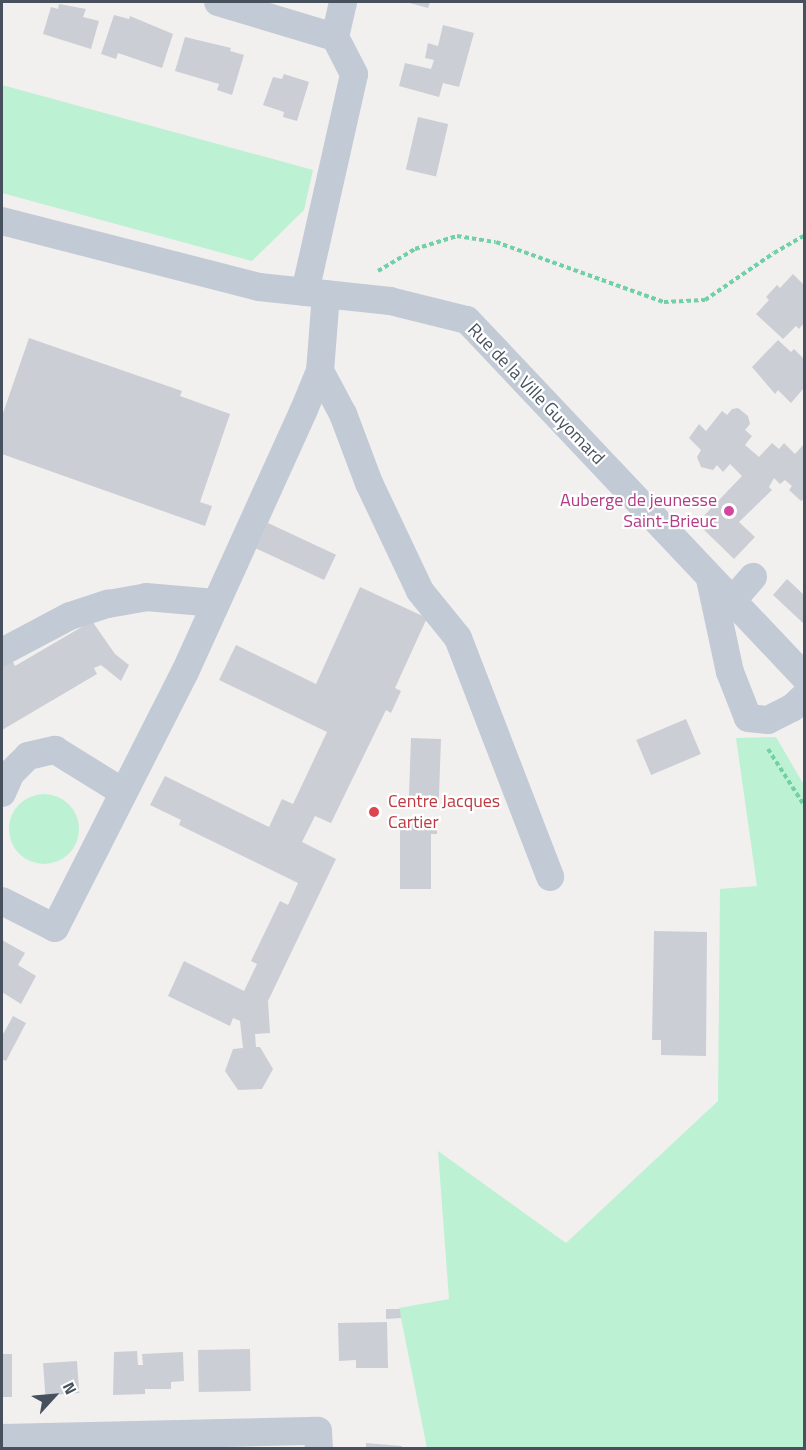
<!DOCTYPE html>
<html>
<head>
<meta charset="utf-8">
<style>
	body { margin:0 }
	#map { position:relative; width:806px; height:1450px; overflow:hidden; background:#f2efef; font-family:"Titillium Web",sans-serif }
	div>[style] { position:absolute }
	.green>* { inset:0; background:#bcf1d3 }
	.round { border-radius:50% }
	.building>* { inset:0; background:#cbced4; transform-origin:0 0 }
	.path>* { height:4px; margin-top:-2px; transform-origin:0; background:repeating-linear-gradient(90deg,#72d0a7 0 4.5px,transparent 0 7.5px) }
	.minor>* { height:28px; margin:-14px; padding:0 14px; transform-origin:14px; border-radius:14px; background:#c2cad5 }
	.dots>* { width:16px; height:16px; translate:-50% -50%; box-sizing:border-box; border:3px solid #fff; border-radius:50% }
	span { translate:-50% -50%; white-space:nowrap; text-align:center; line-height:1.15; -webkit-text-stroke:4.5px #fff; paint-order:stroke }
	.street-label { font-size:18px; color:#46515d }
	.hotel-label { font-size:18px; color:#b23c85 }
	.right { translate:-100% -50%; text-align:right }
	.health-label { font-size:18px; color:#be3a42 }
	.left { translate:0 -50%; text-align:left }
	.frame { position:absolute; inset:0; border:3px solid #46515d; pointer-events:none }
	.north { position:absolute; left:24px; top:1366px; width:60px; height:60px; -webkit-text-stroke:4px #fff; paint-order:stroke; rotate:64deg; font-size:16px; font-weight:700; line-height:24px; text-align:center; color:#46515d }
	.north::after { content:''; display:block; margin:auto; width:21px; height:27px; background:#46515d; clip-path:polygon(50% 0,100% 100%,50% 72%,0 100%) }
</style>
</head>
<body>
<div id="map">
	<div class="green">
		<i style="clip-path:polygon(2px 85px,313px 170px,304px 210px,252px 261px,2px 193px)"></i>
		<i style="clip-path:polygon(776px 737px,804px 785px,804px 1448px,427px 1448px,399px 1308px,449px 1299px,438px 1151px,566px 1243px,718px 1101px,720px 889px,757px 886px,736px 738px)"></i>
		<i class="round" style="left:9px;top:794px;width:70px;height:70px"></i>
	</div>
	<div class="building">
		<i style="clip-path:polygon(406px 2px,430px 2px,428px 8px)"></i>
		<i style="clip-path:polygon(59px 4px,86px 9px,83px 17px,99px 21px,91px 49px,43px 34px,51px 7px,58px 9px)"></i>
		<i style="clip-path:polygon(114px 15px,129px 19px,130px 16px,173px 34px,162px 68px,118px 53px,116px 59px,101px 54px)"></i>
		<i style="clip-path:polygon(443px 25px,474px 33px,459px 87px,443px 83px,439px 97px,399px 86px,405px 63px,431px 69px,434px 60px,425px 58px,428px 43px,438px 46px)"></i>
		<i style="clip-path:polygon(185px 37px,231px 48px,230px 51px,244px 55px,232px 95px,217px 90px,219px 84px,175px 71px)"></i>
		<i style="clip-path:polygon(284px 74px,309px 82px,297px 121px,283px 117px,284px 112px,263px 105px,273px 77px,282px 79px)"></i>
		<i style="left:418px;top:117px;width:31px;height:54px;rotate:13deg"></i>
		<i style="clip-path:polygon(793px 274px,804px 285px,804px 323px,799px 329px,796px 326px,783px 339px,756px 314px,769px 300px,766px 297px,777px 285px,780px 288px)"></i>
		<i style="clip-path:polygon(29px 338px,182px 391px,180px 396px,230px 414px,200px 502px,212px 506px,205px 526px,2px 454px,2px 416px)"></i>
		<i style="clip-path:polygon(778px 340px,791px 352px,794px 349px,804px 359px,804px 388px,791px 403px,778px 390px,775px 394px,752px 367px)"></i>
		<i style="clip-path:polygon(738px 408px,748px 416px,750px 424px,745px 430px,752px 436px,745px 445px,759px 457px,772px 443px,779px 449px,784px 443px,795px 454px,804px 444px,804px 499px,801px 501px,789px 490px,792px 486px,785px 480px,780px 484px,774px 478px,769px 487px,772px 490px,739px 522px,755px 537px,734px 559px,697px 523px,742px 476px,730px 464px,723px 472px,717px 465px,713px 470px,701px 467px,697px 457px,701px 450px,689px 438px,699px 424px,706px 431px,722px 411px,727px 415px,732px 409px)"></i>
		<i style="left:268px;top:523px;width:75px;height:28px;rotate:25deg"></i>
		<i style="clip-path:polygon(787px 579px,803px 594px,804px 592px,804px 624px,773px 595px)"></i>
		<i style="clip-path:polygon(360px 587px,427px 618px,395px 688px,401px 691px,391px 713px,386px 710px,331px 823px,315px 816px,302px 842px,336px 859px,268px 1001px,270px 1033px,255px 1034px,256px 1047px,260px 1047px,273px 1069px,262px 1089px,238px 1090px,225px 1071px,233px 1049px,243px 1048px,240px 1021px,233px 1018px,230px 1026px,168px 996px,184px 961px,244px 991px,257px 964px,251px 961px,280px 901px,288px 905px,298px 883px,179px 825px,181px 820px,150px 805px,165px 776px,269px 827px,282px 799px,293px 804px,327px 732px,219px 680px,236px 645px,316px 684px)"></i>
		<i style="clip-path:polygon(92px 621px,115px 654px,129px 665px,121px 681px,101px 665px,94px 668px,97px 674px,2px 730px,2px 660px,10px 656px,15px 666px)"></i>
		<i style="left:686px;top:719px;width:38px;height:54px;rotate:67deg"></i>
		<i style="left:411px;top:738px;width:30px;height:67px;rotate:2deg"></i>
		<i style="clip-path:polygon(400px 823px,437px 825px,437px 834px,431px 834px,431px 889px,400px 889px)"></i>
		<i style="clip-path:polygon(654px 931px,707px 932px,706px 1056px,661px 1055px,661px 1040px,652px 1040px)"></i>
		<i style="clip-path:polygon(2px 940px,25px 953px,18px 965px,36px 976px,21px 1004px,2px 992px)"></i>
		<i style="clip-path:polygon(13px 1016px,26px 1023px,6px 1061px,2px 1059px,2px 1036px)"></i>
		<i style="clip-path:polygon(386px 1309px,400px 1309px,401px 1318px,386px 1319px)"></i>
		<i style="clip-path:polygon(387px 1322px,388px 1368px,356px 1368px,356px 1360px,339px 1361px,338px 1323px)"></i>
		<i style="left:250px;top:1349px;width:42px;height:52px;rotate:89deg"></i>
		<i style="clip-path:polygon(137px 1351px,138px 1365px,143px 1365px,142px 1354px,183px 1352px,184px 1381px,171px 1382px,171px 1389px,145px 1389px,145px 1394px,113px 1395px,114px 1352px)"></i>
		<i style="left:2px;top:1354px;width:10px;height:43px"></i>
		<i style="left:77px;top:1361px;width:32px;height:34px;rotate:86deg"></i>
		<i style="clip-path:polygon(366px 1443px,402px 1446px,402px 1448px,366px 1448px)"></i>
	</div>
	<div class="path">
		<i style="left:378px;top:271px;width:43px;rotate:-30.7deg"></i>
		<i style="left:415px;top:249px;width:44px;rotate:-17.2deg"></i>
		<i style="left:457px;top:236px;width:39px;rotate:9deg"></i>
		<i style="left:496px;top:242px;width:178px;rotate:19.7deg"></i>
		<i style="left:664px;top:302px;width:41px;rotate:-2.8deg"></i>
		<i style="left:705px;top:300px;width:83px;rotate:-34.3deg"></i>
		<i style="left:774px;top:253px;width:34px;rotate:-30deg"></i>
		<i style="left:768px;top:749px;width:67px;rotate:57.3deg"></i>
	</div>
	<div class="minor">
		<i style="left:218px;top:2px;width:122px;rotate:16.7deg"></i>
		<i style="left:2px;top:221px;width:265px;rotate:14.4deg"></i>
		<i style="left:259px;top:287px;width:132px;rotate:6.1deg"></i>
		<i style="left:390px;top:301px;width:79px;rotate:13.9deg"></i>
		<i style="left:467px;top:320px;width:490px;rotate:46.6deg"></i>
		<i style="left:305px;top:292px;width:223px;rotate:-77.3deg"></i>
		<i style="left:354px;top:74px;width:42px;rotate:-117.2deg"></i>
		<i style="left:335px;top:37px;width:36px;rotate:-77deg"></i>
		<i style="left:320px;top:371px;width:49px;rotate:61.9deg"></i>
		<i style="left:343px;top:414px;width:74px;rotate:69.4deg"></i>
		<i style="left:369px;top:483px;width:119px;rotate:64.7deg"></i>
		<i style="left:420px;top:591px;width:60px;rotate:51deg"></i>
		<i style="left:458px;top:638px;width:256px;rotate:68.9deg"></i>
		<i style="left:710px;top:579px;width:95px;rotate:77.9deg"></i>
		<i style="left:730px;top:672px;width:49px;rotate:68.6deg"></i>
		<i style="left:748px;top:718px;width:20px;rotate:6deg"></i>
		<i style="left:768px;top:720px;width:27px;rotate:-27deg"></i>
		<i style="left:792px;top:708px;width:16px;rotate:-43deg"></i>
		<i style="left:732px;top:601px;width:32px;rotate:-49deg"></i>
		<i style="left:2px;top:652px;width:77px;rotate:-27.9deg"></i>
		<i style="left:70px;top:616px;width:40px;rotate:-18deg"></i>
		<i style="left:108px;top:604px;width:39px;rotate:-10deg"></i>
		<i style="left:146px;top:597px;width:70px;rotate:4.9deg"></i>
		<i style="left:2px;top:793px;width:22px;rotate:-66deg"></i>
		<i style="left:11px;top:773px;width:24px;rotate:-45deg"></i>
		<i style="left:28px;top:756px;width:28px;rotate:-13deg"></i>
		<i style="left:55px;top:750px;width:80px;rotate:31.7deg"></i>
		<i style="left:2px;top:901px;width:59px;rotate:27deg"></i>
		<i style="left:55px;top:928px;width:287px;rotate:-63.1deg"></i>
		<i style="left:185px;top:672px;width:286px;rotate:-65.6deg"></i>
		<i style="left:303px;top:412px;width:44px;rotate:-67.5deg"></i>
		<i style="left:320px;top:371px;width:77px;rotate:-85.5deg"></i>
		<i style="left:2px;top:1438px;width:316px;rotate:-1.3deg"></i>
		<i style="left:318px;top:1431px;width:17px;rotate:87deg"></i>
	</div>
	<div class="dots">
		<i style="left:729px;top:511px;background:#d1479c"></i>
		<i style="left:374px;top:812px;background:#e0444e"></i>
	</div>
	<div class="street-label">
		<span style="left:536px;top:394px;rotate:46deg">Rue de la Ville Guyomard</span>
	</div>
	<div class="hotel-label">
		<span class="right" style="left:717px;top:511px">Auberge de jeunesse<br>Saint-Brieuc</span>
	</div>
	<div class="health-label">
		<span class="left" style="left:388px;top:812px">Centre Jacques<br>Cartier</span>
	</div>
	<div class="frame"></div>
	<div class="north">N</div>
</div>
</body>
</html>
